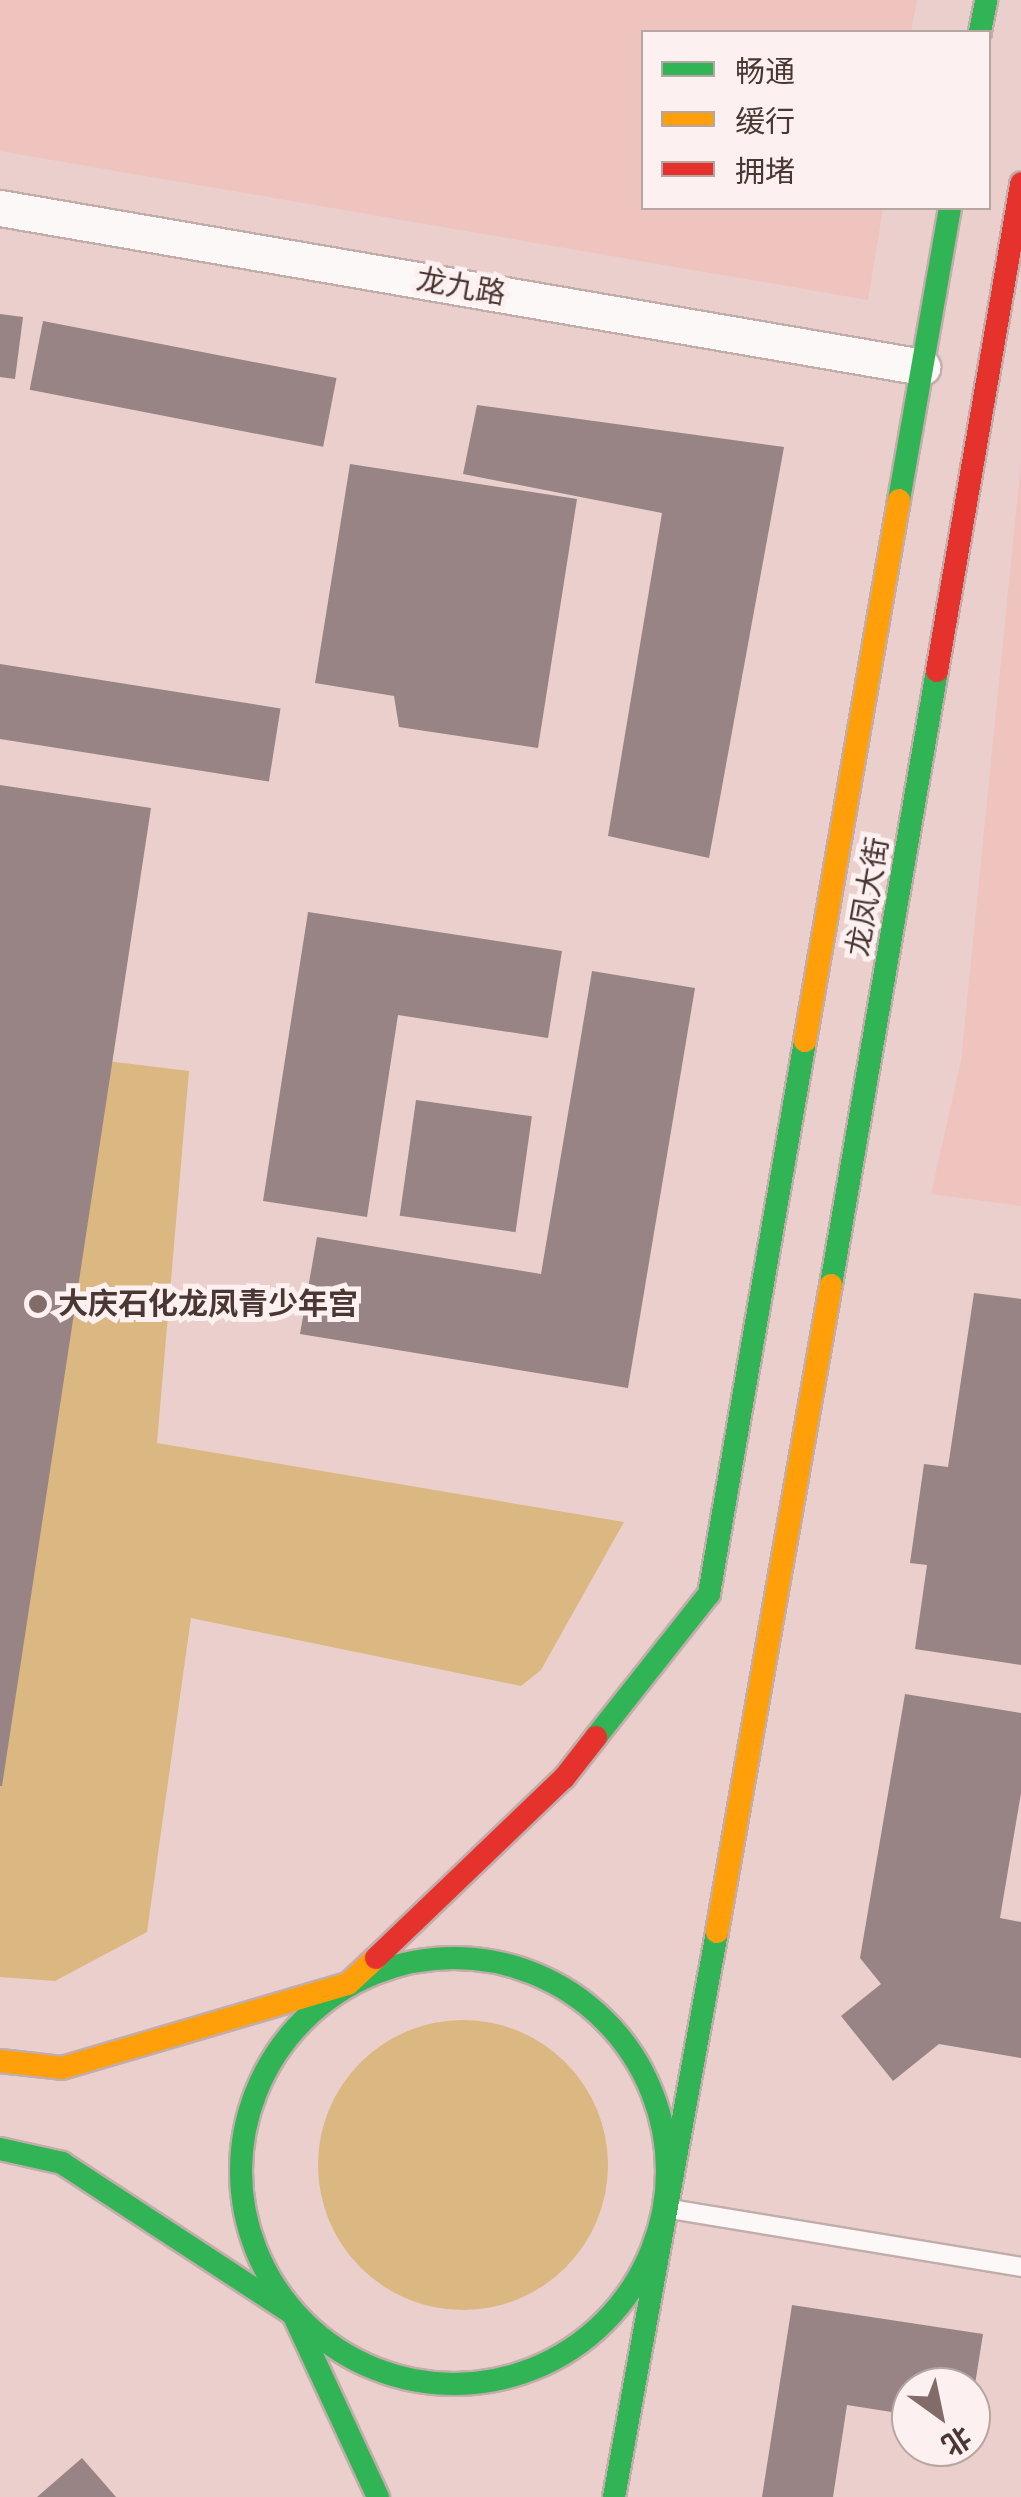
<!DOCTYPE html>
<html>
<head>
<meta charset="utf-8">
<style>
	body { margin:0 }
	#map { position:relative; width:1021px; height:2497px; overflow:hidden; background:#eacfcc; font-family:"Times New Roman","Noto Sans SC",serif }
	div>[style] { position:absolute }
	.built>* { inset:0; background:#efc3be }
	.green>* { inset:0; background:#dbb881 }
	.round { border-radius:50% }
	.building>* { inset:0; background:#988484; transform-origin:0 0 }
	.roads { filter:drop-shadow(2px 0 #c2adab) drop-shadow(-2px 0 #c2adab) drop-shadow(0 2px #c2adab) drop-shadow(0 -2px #c2adab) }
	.lane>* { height:18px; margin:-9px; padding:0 9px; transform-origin:9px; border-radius:9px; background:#fcf8f7 }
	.street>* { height:35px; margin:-17.5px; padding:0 17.5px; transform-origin:17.5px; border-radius:17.5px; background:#fcf8f7 }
	.fast>* { height:22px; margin:-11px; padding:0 11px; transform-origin:11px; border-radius:11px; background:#30b455 }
	.fast>.ring { margin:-11px; padding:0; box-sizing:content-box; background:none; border:22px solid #30b455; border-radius:50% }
	.slow>* { height:22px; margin:-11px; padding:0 11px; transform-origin:11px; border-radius:11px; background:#ff9f0a }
	.jam>* { height:22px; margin:-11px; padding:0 11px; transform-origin:11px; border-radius:11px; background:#e5322d }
	.dots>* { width:28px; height:28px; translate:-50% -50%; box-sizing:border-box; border:5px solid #fcf1f0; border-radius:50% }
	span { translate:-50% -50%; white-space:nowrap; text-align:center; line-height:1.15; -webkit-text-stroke:10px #fcf1f0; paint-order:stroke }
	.street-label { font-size:30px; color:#4a3633 }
	.poi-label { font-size:30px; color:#4a3633; font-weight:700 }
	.left { translate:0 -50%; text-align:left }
	.legend { position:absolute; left:641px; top:30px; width:350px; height:180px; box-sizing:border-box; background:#fcf1f0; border:2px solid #b5a6a4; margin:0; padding:12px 18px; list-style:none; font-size:30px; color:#4a3633 }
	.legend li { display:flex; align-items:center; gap:20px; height:50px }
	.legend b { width:50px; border:2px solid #b5a6a4 }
	.north { position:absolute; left:891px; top:2367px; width:100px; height:100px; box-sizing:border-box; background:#fcf1f0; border:2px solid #b5a6a4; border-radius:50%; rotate:147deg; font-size:28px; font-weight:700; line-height:40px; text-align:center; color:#4a3633 }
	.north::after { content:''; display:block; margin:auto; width:35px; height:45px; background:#826c69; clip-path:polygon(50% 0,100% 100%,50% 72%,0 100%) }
</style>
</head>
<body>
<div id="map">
	<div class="built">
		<i style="clip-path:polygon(0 0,917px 0,911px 32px,644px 32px,644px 208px,883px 208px,868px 300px,0 151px)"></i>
		<i style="clip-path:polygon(1021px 462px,1021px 1206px,931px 1194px,961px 1061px)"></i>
	</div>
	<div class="green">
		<i style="clip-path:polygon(66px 1056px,189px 1071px,157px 1443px,624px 1522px,541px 1670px,521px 1686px,191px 1618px,147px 1932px,55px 1981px,0 1977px,0 1505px)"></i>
		<i class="round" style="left:318px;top:2020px;width:290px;height:290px"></i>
	</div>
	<div class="building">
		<i style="clip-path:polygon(0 314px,23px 317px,15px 379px,0 377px)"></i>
		<i style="left:43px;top:321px;width:299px;height:70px;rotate:11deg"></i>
		<i style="clip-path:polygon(477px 405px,784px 447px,709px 858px,608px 836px,662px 513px,463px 474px)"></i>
		<i style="clip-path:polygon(350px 464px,577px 499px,538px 748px,399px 727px,394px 696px,315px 683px)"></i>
		<i style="left:0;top:664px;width:284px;height:74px;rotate:9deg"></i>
		<i style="clip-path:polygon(0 785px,151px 808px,2px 1786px,0 1786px)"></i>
		<i style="clip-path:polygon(308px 912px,562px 951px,548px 1038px,398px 1015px,367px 1217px,263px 1201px)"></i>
		<i style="clip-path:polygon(592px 971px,695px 988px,628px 1388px,300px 1334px,317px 1237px,541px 1274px)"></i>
		<i style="left:416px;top:1100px;width:117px;height:117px;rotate:8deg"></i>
		<i style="clip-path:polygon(974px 1293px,1021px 1299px,1021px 1665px,915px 1649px,927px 1565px,910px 1563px,924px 1464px,948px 1467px)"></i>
		<i style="clip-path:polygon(905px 1694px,1021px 1713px,1021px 1793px,1000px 1918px,1021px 1922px,1021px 2058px,939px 2044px,893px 2081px,841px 2016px,881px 1984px,860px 1958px)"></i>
		<i style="clip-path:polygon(792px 2305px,983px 2334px,973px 2397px,971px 2387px,911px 2387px,911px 2415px,847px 2405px,833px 2497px,762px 2497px)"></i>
		<i style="clip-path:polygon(82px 2458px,116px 2497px,37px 2497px)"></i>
	</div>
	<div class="roads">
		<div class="lane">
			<i style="left:671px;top:2209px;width:355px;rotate:9.4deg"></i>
		</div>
		<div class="street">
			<i style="left:0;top:208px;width:936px;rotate:9.78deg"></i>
		</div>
		<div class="fast">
			<i style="left:980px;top:32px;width:33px;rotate:-79deg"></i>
			<i style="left:899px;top:500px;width:296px;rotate:-80.1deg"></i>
			<i style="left:831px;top:1285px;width:623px;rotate:-80.21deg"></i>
			<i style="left:596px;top:1737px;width:182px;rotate:-51.7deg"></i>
			<i style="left:709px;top:1594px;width:561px;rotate:-80.15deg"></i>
			<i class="ring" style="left:241px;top:1958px;width:404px;height:404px"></i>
			<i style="left:0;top:2149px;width:64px;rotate:12.7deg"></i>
			<i style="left:62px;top:2163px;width:276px;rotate:33.2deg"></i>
			<i style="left:293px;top:2314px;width:202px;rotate:65.1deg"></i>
			<i style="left:614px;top:2497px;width:574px;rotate:-79.67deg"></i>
		</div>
		<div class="slow">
			<i style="left:805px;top:1041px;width:549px;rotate:-80.14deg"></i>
			<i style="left:717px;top:1932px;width:657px;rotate:-80.01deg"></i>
			<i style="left:0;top:2061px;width:62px;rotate:6.4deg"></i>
			<i style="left:62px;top:2068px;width:298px;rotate:-16.4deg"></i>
			<i style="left:348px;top:1984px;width:38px;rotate:-43deg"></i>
		</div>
		<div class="jam">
			<i style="left:937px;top:671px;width:495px;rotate:-80.2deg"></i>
			<i style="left:376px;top:1958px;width:260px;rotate:-43.8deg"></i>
			<i style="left:564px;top:1778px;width:52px;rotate:-52deg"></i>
		</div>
	</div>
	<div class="dots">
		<i style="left:38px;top:1304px;background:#826c69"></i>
	</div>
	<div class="street-label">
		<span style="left:461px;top:287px;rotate:10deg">龙九路</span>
		<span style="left:868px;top:897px;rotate:-80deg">龙凤大街</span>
	</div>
	<div class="poi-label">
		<span class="left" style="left:58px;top:1304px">大庆石化龙凤青少年宫</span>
	</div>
	<ul class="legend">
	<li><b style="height:12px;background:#30b455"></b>畅通</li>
	<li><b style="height:12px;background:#ff9f0a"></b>缓行</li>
	<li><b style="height:12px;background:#e5322d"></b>拥堵</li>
	</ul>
	<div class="north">北</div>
</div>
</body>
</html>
